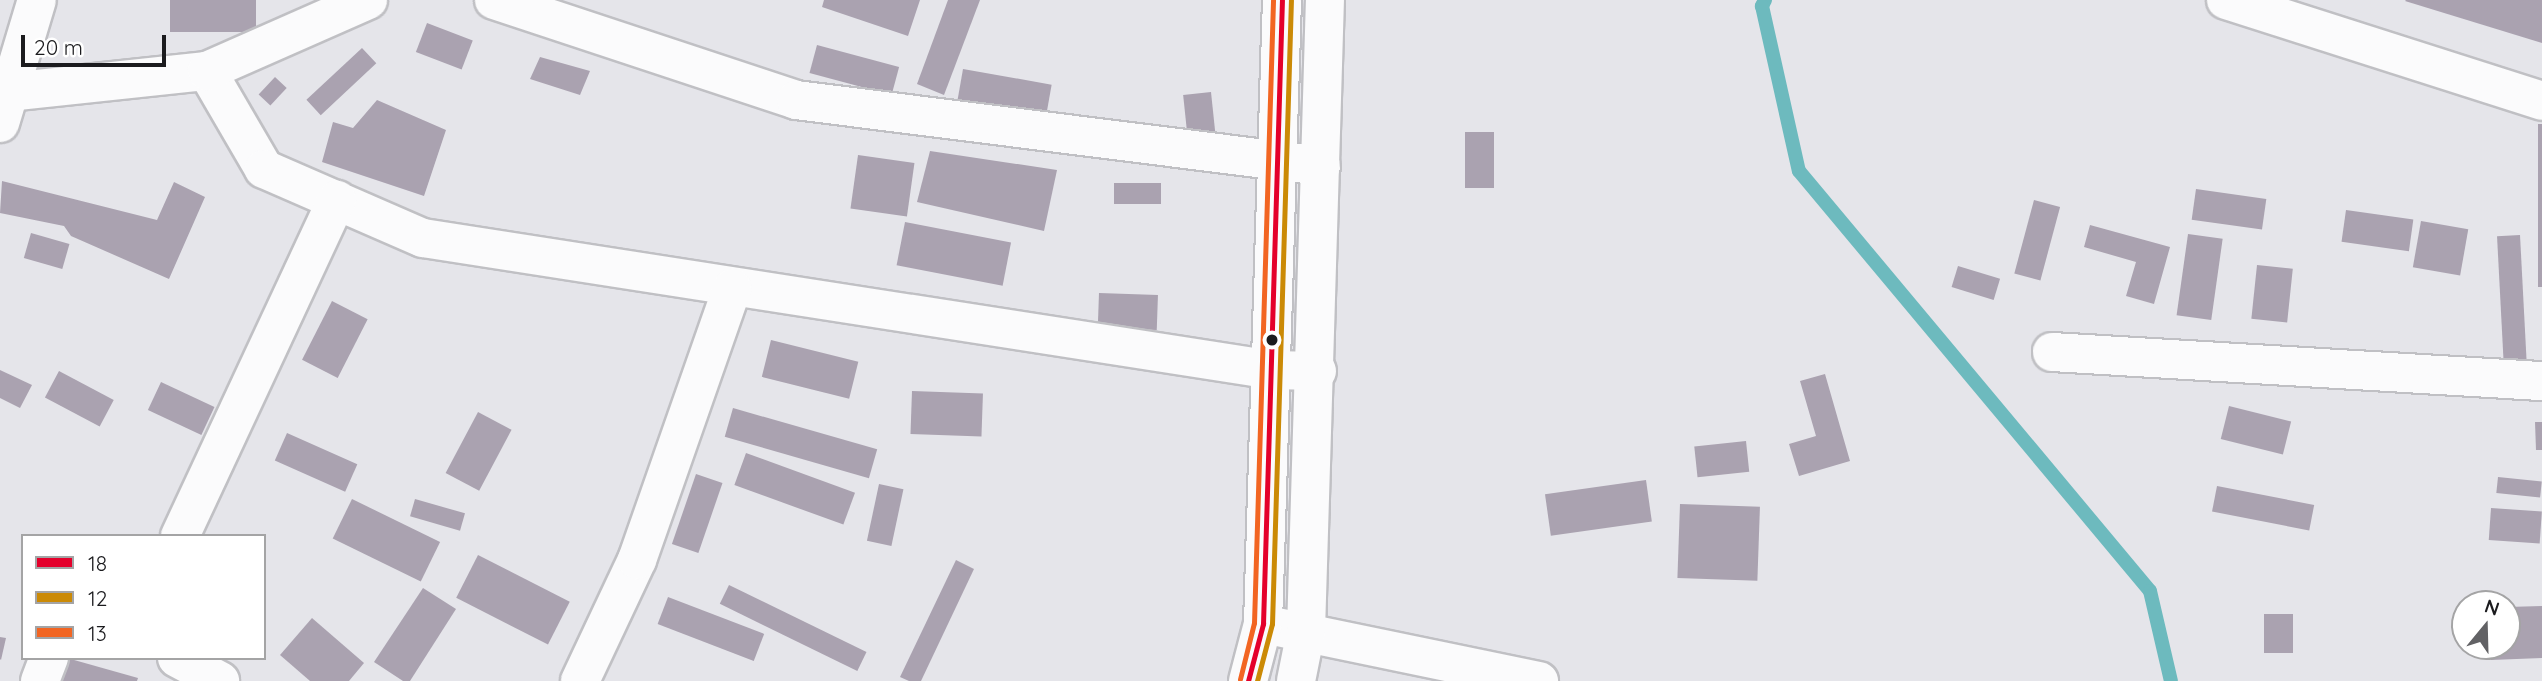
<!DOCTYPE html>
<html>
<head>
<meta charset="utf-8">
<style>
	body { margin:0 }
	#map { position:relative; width:2542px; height:681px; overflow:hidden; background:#e5e5ea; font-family:Quicksand,sans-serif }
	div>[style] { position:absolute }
	.stream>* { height:14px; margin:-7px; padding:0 7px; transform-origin:7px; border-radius:7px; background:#6dbabe }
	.building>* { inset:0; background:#aaa2b0; transform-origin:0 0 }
	.roads { filter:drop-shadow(2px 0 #c0c0c4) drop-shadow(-2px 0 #c0c0c4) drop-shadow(0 2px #c0c0c4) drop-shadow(0 -2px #c0c0c4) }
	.minor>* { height:38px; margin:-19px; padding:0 19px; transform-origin:19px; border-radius:19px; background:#fbfbfc }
	.major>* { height:38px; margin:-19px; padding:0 19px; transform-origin:19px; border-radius:19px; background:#fbfbfc }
	.bus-1>* { height:5px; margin:-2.5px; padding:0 2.5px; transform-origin:2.5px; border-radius:2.5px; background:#e4002b }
	.bus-2>* { height:5px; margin:-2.5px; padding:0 2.5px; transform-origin:2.5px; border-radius:2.5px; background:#cb8a06 }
	.bus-3>* { height:5px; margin:-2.5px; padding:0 2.5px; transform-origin:2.5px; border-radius:2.5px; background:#f26522 }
	.dots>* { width:19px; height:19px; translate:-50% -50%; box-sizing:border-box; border:4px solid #fff; border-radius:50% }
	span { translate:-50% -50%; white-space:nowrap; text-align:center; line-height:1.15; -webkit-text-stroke:5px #fff; paint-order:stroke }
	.legend { position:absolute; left:21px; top:534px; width:245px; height:126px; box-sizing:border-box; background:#fff; border:2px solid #a4a4a5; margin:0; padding:9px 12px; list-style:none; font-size:21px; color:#1b1b1e }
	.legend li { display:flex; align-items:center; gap:14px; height:35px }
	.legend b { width:35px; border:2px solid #a4a4a5 }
	.north { position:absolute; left:2451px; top:590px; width:70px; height:70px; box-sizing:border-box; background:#fff; border:2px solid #a4a4a5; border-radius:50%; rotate:19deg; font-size:19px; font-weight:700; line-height:28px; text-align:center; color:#1b1b1e }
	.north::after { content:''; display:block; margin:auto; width:24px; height:32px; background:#626265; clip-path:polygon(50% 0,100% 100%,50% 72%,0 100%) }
	.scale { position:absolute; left:21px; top:35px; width:145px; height:32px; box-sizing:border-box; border:4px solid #1b1b1e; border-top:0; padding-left:9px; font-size:21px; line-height:24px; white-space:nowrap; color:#1b1b1e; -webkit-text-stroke:5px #fff; paint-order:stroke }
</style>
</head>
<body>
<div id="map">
	<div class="stream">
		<i style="left:1765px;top:0;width:7px;rotate:117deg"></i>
		<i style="left:1762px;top:6px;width:169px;rotate:77.4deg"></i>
		<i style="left:1799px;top:171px;width:547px;rotate:50.11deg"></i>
		<i style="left:2150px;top:591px;width:92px;rotate:76.9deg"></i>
	</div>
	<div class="building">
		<i style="left:170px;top:0;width:86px;height:32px"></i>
		<i style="clip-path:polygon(824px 0,920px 0,908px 36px,822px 7px)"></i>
		<i style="clip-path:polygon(948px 0,980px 0,944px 95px,917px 84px)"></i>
		<i style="clip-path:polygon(2406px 0,2542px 0,2542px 43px,2405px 1px)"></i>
		<i style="left:427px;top:23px;width:49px;height:31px;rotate:21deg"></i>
		<i style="left:817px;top:45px;width:85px;height:29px;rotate:15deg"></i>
		<i style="left:362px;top:48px;width:21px;height:76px;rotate:47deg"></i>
		<i style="clip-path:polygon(540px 57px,590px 71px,580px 95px,530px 79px)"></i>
		<i style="left:963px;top:69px;width:90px;height:38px;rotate:10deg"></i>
		<i style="left:275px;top:77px;width:16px;height:24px;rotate:43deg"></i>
		<i style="left:1211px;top:92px;width:49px;height:28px;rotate:84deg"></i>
		<i style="clip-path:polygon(377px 100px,446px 130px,424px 196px,322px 162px,333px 122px,353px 128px)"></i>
		<i style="left:2538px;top:124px;width:4px;height:163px"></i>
		<i style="left:1465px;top:132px;width:29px;height:56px"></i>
		<i style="clip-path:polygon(930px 151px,1057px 170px,1044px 231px,917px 202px)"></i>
		<i style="left:858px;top:155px;width:57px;height:54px;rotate:8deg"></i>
		<i style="clip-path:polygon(2px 181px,157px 220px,174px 182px,205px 197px,169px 279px,71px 236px,64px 226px,0 213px)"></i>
		<i style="left:1114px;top:183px;width:47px;height:21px"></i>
		<i style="left:2196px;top:189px;width:71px;height:31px;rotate:8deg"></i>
		<i style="left:2034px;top:200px;width:27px;height:76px;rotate:15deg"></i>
		<i style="left:2346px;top:210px;width:68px;height:32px;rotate:8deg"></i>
		<i style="left:2421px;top:221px;width:48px;height:47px;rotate:10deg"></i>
		<i style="left:905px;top:222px;width:108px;height:44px;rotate:11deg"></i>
		<i style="clip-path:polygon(2090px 225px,2170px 247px,2154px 304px,2126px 296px,2136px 262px,2084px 247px)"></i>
		<i style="left:31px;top:233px;width:40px;height:26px;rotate:16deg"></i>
		<i style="left:2188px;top:234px;width:35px;height:82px;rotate:8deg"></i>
		<i style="left:2520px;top:235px;width:129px;height:23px;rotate:87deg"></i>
		<i style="left:2257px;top:265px;width:36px;height:54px;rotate:6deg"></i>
		<i style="left:1958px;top:266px;width:44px;height:22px;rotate:17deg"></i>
		<i style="left:1099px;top:293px;width:59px;height:35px;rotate:2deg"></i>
		<i style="left:332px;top:301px;width:40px;height:66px;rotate:27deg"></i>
		<i style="left:771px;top:340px;width:90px;height:38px;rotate:14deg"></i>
		<i style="clip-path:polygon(0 370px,32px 385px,20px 408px,0 398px)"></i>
		<i style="left:59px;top:371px;width:62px;height:30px;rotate:28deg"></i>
		<i style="clip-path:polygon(1825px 374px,1850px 461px,1799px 476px,1789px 444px,1816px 436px,1800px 381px)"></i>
		<i style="left:161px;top:382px;width:59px;height:31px;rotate:25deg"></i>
		<i style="left:912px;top:391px;width:71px;height:43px;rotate:2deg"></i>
		<i style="left:2229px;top:406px;width:64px;height:34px;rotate:14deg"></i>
		<i style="left:733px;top:408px;width:150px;height:30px;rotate:16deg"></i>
		<i style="left:478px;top:412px;width:38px;height:69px;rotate:28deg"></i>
		<i style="clip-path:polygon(2535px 422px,2542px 422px,2542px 450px,2536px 450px)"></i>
		<i style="left:287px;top:433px;width:77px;height:30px;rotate:24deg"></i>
		<i style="left:1746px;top:441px;width:31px;height:52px;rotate:84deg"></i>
		<i style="left:746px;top:453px;width:116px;height:34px;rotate:20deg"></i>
		<i style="left:696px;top:474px;width:28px;height:74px;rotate:19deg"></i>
		<i style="left:2498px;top:477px;width:44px;height:16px;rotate:6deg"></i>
		<i style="left:1646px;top:480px;width:42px;height:102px;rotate:82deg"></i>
		<i style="left:879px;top:484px;width:25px;height:58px;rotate:12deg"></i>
		<i style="left:2217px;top:486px;width:99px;height:26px;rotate:11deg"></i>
		<i style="left:352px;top:499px;width:98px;height:44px;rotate:26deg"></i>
		<i style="left:415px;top:499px;width:52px;height:18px;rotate:16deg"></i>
		<i style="left:1680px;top:504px;width:80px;height:74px;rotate:2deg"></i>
		<i style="left:2491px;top:508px;width:51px;height:32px;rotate:4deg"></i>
		<i style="left:478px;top:555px;width:103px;height:48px;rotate:27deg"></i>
		<i style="clip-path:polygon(956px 560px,974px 569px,921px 681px,909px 681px,900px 677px)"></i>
		<i style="left:729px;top:585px;width:153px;height:21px;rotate:26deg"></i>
		<i style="clip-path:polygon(423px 588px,456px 609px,410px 681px,403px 681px,374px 662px)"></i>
		<i style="left:668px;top:597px;width:103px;height:29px;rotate:21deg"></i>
		<i style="clip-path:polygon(2542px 606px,2542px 658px,2491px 660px,2491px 646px,2507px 646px,2507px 607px)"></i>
		<i style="left:2264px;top:614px;width:29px;height:39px"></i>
		<i style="clip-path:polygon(312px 618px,364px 663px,349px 681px,310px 681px,280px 655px)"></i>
		<i style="clip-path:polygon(0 637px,6px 638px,1px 660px,0 659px)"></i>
		<i style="clip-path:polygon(67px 658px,138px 678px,137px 681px,53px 681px)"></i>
	</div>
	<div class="roads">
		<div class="minor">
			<i style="left:494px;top:0;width:318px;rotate:18.3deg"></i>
			<i style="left:796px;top:100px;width:529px;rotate:7.17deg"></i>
			<i style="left:2226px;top:0;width:332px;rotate:17.7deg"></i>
			<i style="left:207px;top:71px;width:113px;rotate:59.8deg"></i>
			<i style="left:264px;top:169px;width:173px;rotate:23.5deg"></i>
			<i style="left:423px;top:238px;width:860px;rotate:8.83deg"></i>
			<i style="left:1273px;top:370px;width:44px;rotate:1.3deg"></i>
			<i style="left:0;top:93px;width:208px;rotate:-6.1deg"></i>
			<i style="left:207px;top:71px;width:176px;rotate:-23.8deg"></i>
			<i style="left:0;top:123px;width:128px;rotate:-73.3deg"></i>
			<i style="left:2052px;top:352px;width:491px;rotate:3.4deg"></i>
			<i style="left:180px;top:536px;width:371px;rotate:-65deg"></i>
			<i style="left:1263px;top:624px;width:282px;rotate:11.7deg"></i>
			<i style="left:177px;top:658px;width:49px;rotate:28.1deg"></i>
			<i style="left:40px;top:681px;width:25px;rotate:-69deg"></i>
			<i style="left:580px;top:681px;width:134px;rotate:-64.8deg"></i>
			<i style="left:637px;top:560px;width:288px;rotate:-70.7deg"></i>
		</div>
		<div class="major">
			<i style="left:1248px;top:681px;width:59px;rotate:-75.3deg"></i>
			<i style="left:1263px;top:624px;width:624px;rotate:-88.26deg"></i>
			<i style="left:1296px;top:681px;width:51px;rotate:-78.7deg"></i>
			<i style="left:1306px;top:631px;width:631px;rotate:-88.28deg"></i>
		</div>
	</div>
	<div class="bus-1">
		<i style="left:1248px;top:681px;width:59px;rotate:-75.3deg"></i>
		<i style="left:1263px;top:624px;width:624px;rotate:-88.26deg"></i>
	</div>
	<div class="bus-2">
		<i style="left:1257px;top:681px;width:59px;rotate:-75.3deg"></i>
		<i style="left:1272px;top:624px;width:624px;rotate:-88.26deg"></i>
	</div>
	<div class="bus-3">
		<i style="left:1240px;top:679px;width:58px;rotate:-76deg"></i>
		<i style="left:1254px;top:623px;width:623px;rotate:-88.25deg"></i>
	</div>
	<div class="dots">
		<i style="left:1272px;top:340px;background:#1b1b1e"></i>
	</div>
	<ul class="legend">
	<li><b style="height:9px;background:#e4002b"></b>18</li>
	<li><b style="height:9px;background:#cb8a06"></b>12</li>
	<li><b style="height:9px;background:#f26522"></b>13</li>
	</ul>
	<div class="north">N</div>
	<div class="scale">20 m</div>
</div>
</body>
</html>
